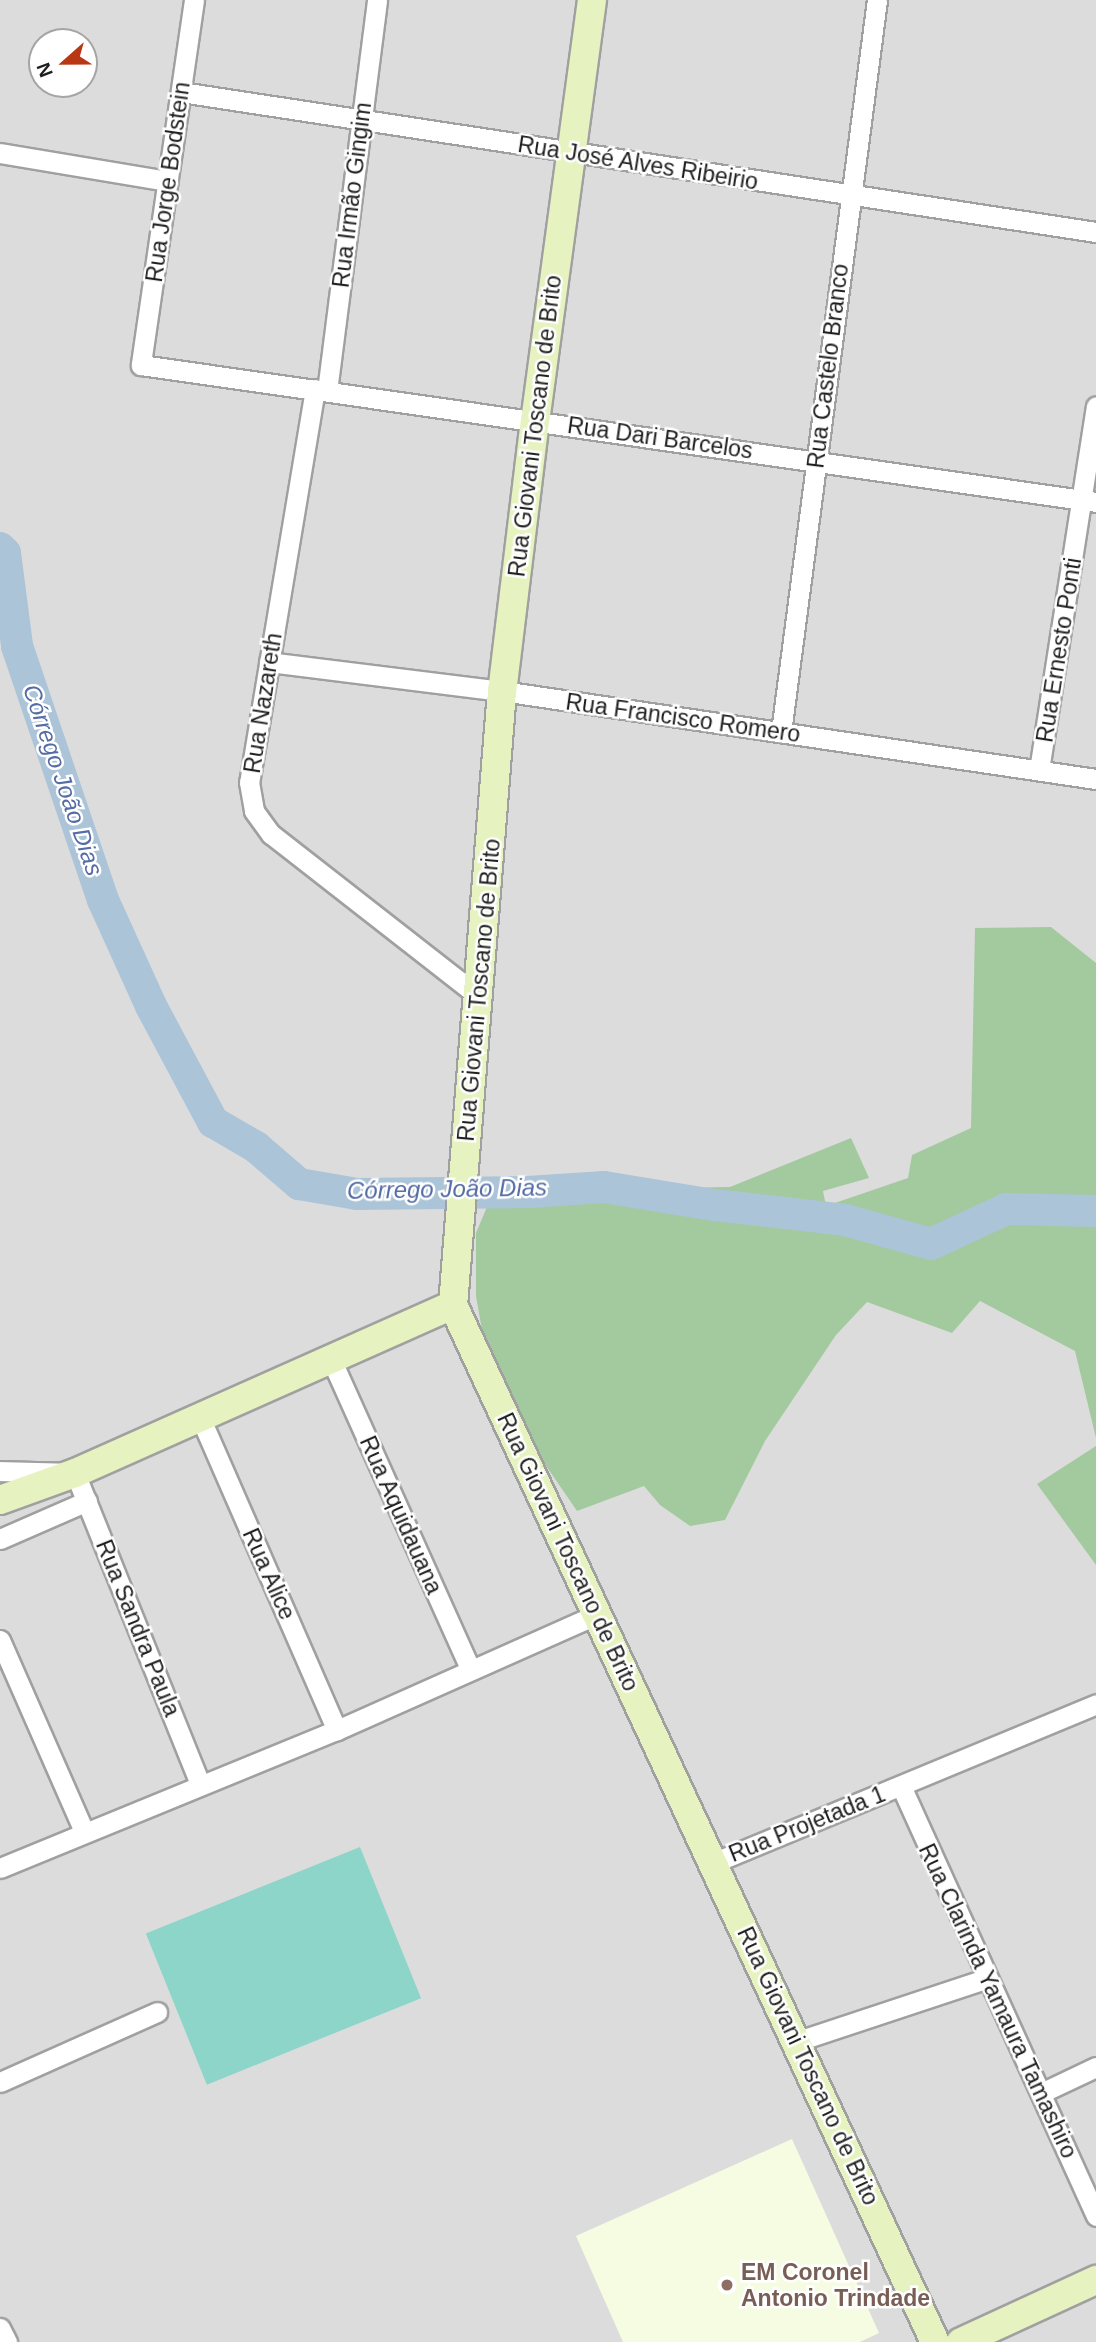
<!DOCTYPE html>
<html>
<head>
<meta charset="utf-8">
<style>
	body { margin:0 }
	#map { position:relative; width:1096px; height:2342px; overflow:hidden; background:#efede6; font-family:Arial,sans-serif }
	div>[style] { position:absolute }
	.residential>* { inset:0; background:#dddcdc }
	.education>* { inset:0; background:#f6fce2 }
	.forest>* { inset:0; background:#a3ca9f }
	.pitch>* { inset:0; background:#8cd5c8; transform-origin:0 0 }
	.river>* { height:32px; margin:-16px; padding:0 16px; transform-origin:16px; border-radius:16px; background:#abc4d8 }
	.roads { filter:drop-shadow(2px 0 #a0a0a0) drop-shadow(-2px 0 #a0a0a0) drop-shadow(0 2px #a0a0a0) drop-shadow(0 -2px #a0a0a0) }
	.street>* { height:19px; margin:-9.5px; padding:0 9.5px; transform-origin:9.5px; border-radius:9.5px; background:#fff }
	.secondary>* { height:28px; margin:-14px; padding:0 14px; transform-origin:14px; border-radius:14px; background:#e6f3c0 }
	.dots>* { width:19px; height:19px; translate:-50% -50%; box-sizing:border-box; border:4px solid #fff; border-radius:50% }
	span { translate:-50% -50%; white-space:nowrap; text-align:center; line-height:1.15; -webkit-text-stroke:5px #fff; paint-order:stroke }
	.street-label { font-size:23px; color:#1f1f1f }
	.education-label { font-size:23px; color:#785e54; font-weight:700 }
	.left { translate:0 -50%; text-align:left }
	.water-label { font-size:24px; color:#556ca5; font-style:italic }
	.north { position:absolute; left:28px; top:28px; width:70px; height:70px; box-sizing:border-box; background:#fff; border:2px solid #a5a5a5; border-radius:50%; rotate:249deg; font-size:19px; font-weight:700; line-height:28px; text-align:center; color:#1f1f1f }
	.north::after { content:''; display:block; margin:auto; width:24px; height:32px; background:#b93715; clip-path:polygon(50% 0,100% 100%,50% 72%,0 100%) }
</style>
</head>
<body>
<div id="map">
	<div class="residential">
		<i style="clip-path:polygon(evenodd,0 0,1096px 0,1096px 2342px,0 2342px,0 0,42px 42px,84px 42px,84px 84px,42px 84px,42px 42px)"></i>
	</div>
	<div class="education">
		<i style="clip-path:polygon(792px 2139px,879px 2333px,860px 2342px,623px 2342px,576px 2236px)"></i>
	</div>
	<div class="forest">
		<i style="clip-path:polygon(1051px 927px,1096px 963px,1096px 1438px,1075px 1351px,980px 1301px,952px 1333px,867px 1302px,836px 1335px,765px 1441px,725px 1520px,690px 1526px,660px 1505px,644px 1486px,577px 1511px,492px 1387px,476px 1296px,476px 1233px,494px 1190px,523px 1182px,576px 1177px,669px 1188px,730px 1187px,851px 1138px,869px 1178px,823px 1191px,826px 1206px,908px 1178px,912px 1155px,971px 1128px,975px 928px)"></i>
		<i style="clip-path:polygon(1096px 1446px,1096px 1565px,1037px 1484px)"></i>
	</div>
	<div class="pitch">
		<i style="left:360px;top:1847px;width:163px;height:231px;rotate:68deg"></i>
	</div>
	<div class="river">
		<i style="left:0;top:548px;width:7px;rotate:45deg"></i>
		<i style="left:5px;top:553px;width:94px;rotate:82.6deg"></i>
		<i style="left:17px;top:646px;width:268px;rotate:71.3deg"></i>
		<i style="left:103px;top:900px;width:116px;rotate:65.6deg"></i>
		<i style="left:151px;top:1006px;width:132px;rotate:61.9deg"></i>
		<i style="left:213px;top:1122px;width:50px;rotate:30.2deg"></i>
		<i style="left:256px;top:1147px;width:57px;rotate:40.7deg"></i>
		<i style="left:299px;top:1184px;width:59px;rotate:9.8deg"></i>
		<i style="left:357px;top:1194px;width:171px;rotate:-0.7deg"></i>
		<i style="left:528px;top:1192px;width:76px;rotate:-3.8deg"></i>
		<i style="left:604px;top:1187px;width:111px;rotate:9.3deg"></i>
		<i style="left:714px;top:1205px;width:132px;rotate:6.5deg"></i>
		<i style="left:845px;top:1220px;width:89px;rotate:15.6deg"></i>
		<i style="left:931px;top:1244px;width:83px;rotate:-25deg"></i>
		<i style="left:1006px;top:1209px;width:90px;rotate:1.3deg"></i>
	</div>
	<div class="roads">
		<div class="street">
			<i style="left:194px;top:0;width:369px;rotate:98.3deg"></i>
			<i style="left:141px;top:365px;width:965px;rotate:8.16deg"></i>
			<i style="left:181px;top:92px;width:926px;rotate:8.7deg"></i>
			<i style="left:0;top:153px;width:170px;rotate:9.5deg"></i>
			<i style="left:315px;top:389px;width:399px;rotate:99.5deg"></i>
			<i style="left:249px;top:782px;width:29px;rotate:80deg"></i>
			<i style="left:254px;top:811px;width:29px;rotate:54deg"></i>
			<i style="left:271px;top:834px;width:265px;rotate:38deg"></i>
			<i style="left:327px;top:391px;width:394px;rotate:-82.7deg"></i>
			<i style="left:269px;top:662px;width:235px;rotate:7.1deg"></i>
			<i style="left:502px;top:691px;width:600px;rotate:8.43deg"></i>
			<i style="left:781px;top:732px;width:738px;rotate:-82.53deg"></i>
			<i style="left:1039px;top:770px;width:368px;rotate:-81.1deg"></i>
			<i style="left:331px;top:1359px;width:341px;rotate:65.8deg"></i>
			<i style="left:200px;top:1417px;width:342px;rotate:66.4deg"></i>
			<i style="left:0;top:1471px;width:75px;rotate:1.5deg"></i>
			<i style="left:75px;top:1473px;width:335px;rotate:68.1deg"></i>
			<i style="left:0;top:1539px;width:95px;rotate:-23.6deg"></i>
			<i style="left:0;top:1640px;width:209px;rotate:66.3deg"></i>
			<i style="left:901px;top:1786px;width:472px;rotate:65.6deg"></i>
			<i style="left:713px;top:1863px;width:415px;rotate:-22.5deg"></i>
			<i style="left:0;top:1868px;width:364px;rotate:-22.3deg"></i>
			<i style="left:337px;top:1730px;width:285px;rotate:-24deg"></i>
			<i style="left:798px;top:2041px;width:198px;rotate:-18.3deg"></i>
			<i style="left:0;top:2082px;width:172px;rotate:-24deg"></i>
			<i style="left:1041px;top:2093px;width:61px;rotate:-25.3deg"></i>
			<i style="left:0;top:2328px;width:16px;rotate:63deg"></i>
		</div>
		<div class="secondary">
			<i style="left:592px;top:0;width:424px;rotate:97.7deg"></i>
			<i style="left:535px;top:420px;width:273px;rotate:96.9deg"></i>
			<i style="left:502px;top:691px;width:616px;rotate:94.56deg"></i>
			<i style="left:453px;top:1305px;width:1144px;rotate:65.07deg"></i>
			<i style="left:0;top:1500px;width:80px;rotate:-19.8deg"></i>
			<i style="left:75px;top:1473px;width:414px;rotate:-24deg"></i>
			<i style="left:961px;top:2342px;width:149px;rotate:-24.7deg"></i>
		</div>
	</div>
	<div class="dots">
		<i style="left:727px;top:2285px;background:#8d6e63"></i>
	</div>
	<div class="street-label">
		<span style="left:638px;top:163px;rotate:9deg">Rua José Alves Ribeirio</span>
		<span style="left:168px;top:182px;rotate:-82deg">Rua Jorge Bodstein</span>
		<span style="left:352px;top:195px;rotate:-83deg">Rua Irmão Gingim</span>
		<span style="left:828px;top:366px;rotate:-83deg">Rua Castelo Branco</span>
		<span style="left:535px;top:426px;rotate:-83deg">Rua Giovani Toscano de Brito</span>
		<span style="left:660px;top:438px;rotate:8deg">Rua Dari Barcelos</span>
		<span style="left:1059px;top:650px;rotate:-81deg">Rua Ernesto Ponti</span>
		<span style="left:263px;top:703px;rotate:-81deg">Rua Nazareth</span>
		<span style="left:683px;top:718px;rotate:8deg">Rua Francisco Romero</span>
		<span style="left:479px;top:990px;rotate:-85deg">Rua Giovani Toscano de Brito</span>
		<span style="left:401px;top:1515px;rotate:66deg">Rua Aquidauana</span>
		<span style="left:568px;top:1552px;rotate:65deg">Rua Giovani Toscano de Brito</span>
		<span style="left:269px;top:1574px;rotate:66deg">Rua Alice</span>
		<span style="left:138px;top:1628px;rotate:68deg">Rua Sandra Paula</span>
		<span style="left:807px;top:1824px;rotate:-22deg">Rua Projetada 1</span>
		<span style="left:998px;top:2001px;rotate:65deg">Rua Clarinda Yamaura Tamashiro</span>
		<span style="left:808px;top:2066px;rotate:65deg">Rua Giovani Toscano de Brito</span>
	</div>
	<div class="education-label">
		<span class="left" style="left:741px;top:2285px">EM Coronel<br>Antonio Trindade</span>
	</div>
	<div class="water-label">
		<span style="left:63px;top:780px;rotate:71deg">Córrego João Dias</span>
		<span style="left:447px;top:1189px;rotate:-1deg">Córrego João Dias</span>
	</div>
	<div class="north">N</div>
</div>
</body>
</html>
